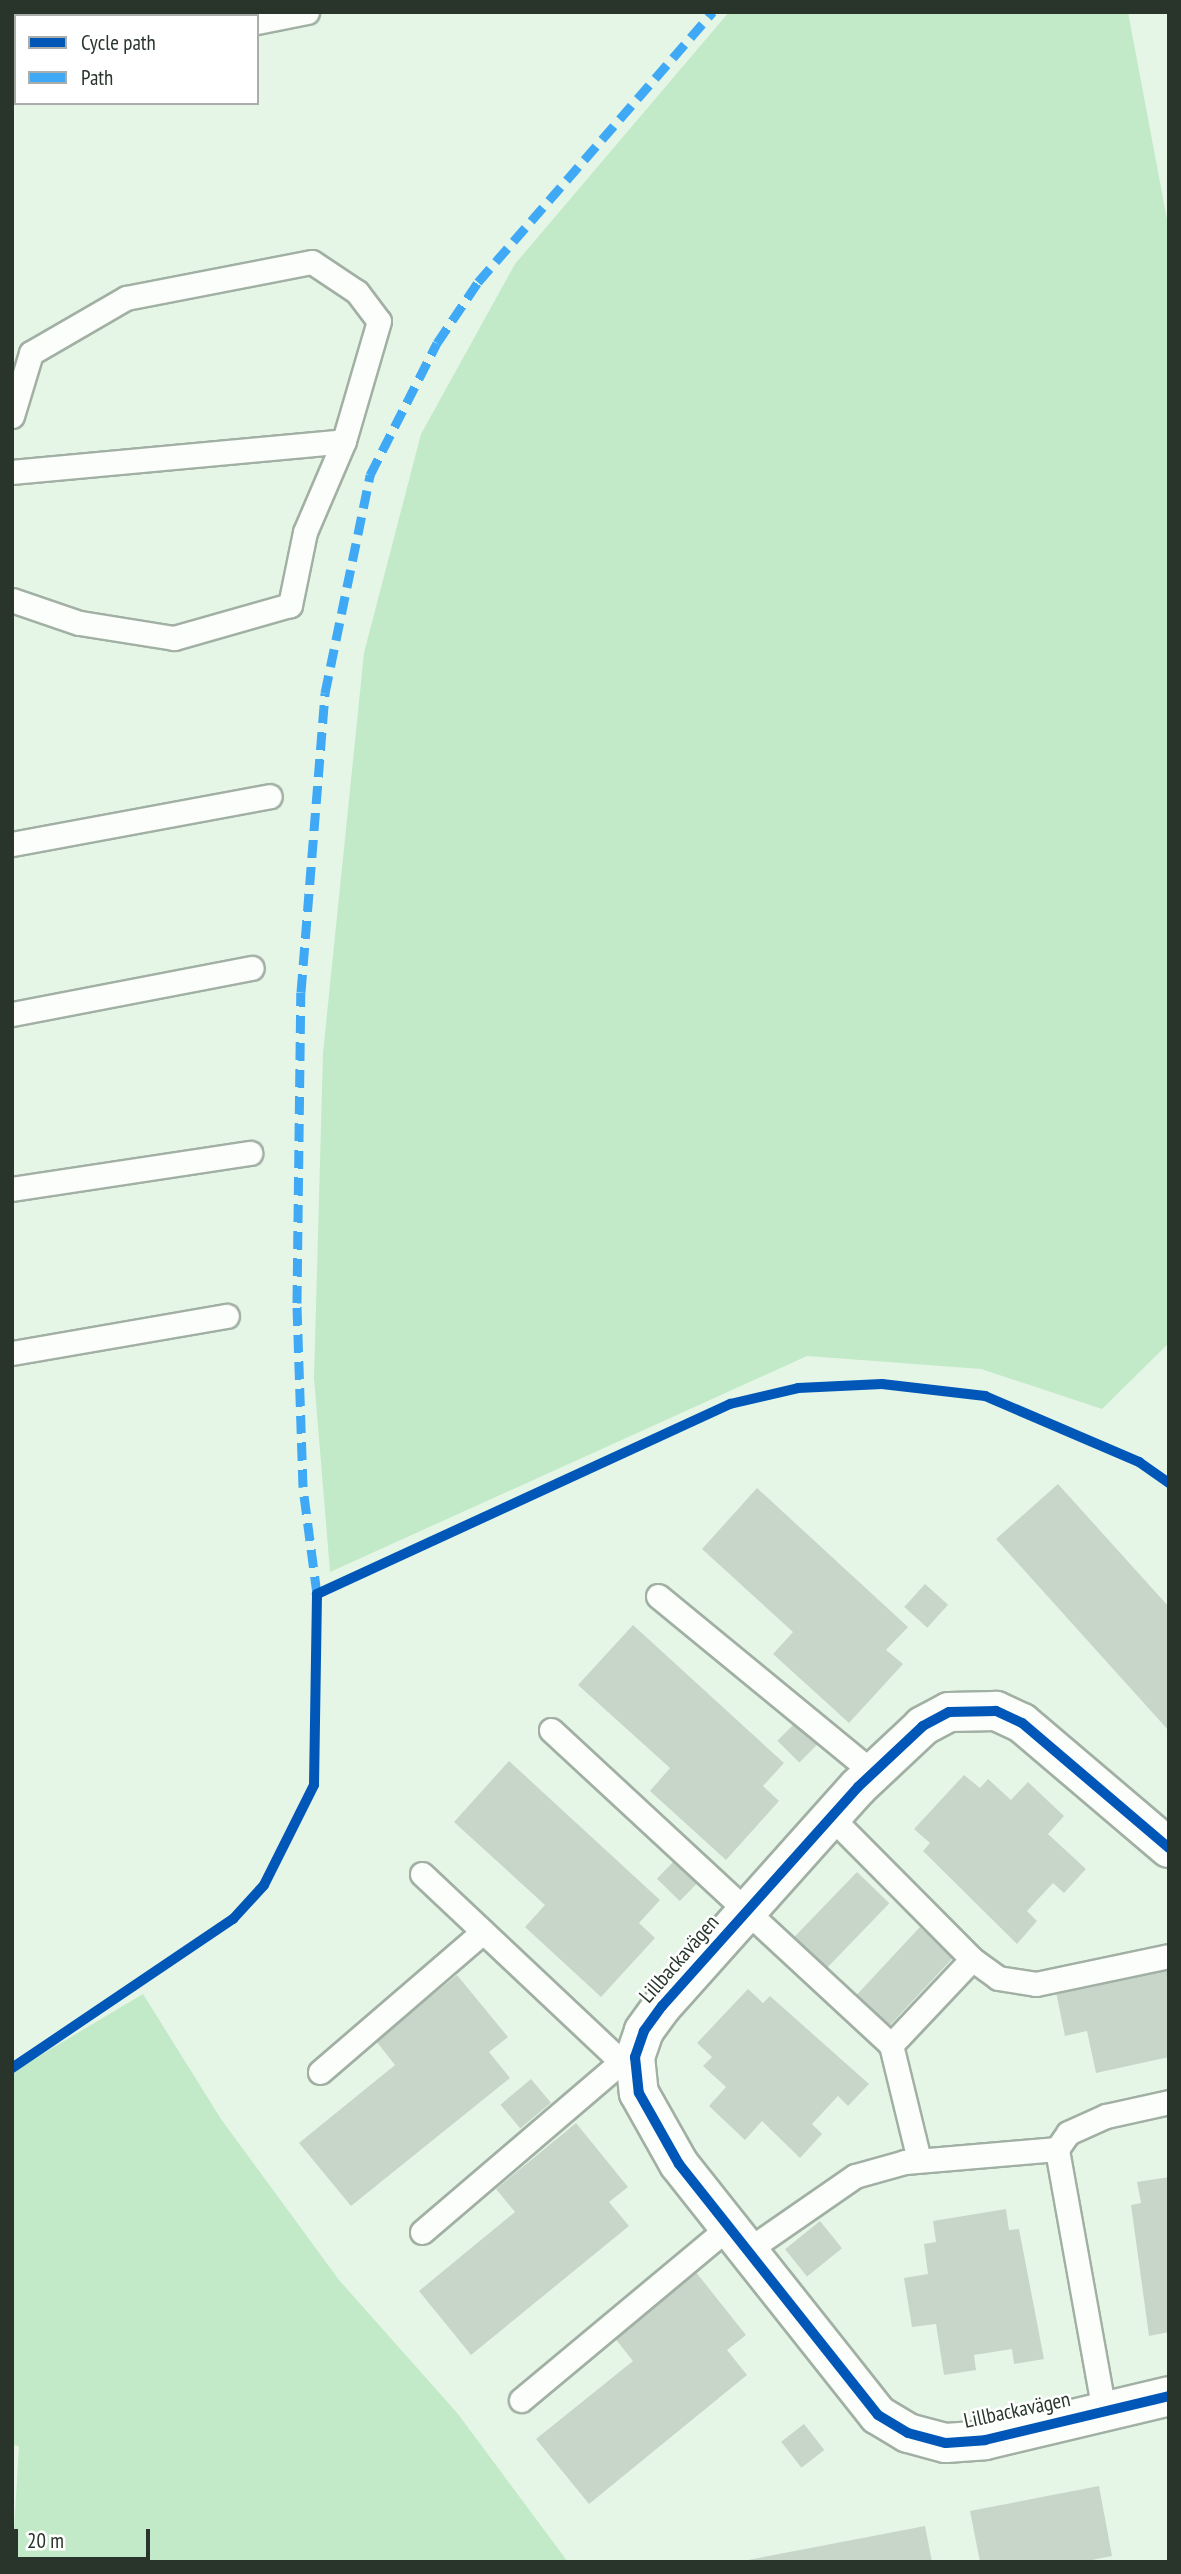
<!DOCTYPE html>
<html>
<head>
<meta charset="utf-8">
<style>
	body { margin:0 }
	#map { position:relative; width:1181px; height:2574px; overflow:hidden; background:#e5f6e7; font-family:"PT Sans Narrow",sans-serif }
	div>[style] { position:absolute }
	.green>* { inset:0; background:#c3eac8 }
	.building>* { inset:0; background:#c8d6ca; transform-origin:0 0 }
	.roads { filter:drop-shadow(2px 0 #a2b0a4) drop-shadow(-2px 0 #a2b0a4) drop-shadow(0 2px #a2b0a4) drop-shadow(0 -2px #a2b0a4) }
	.service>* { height:23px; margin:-11.5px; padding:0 11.5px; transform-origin:11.5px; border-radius:11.5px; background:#fbfefb }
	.minor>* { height:38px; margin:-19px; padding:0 19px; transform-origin:19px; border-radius:19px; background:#fbfefb }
	.quiet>* { height:9px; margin-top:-4.5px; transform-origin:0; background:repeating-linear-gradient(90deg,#3fa9f5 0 18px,transparent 0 27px) }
	.cycleway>* { height:10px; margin:-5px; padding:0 5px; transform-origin:5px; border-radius:5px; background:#0057b8 }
	span { translate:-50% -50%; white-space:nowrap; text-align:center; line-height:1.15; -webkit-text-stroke:5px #fff; paint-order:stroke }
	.street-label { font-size:21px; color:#29352b }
	.frame { position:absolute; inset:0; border:14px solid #29352b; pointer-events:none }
	.legend { position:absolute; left:14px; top:14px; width:245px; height:91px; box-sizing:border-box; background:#fff; border:2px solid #a9aeaa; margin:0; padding:9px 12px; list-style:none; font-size:21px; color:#29352b }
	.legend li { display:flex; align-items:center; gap:14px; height:35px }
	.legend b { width:35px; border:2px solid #a9aeaa }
	.scale { position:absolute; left:14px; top:2529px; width:136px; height:32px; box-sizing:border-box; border:4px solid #29352b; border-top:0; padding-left:9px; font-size:21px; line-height:24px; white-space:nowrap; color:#29352b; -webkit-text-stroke:5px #fff; paint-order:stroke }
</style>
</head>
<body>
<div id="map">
	<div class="green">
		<i style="clip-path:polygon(729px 12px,1128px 12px,1169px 230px,1169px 1343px,1102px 1409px,981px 1369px,807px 1356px,330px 1572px,314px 1378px,323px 1053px,364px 653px,421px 434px,515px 264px)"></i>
		<i style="clip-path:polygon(143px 1994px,221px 2119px,339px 2280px,458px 2414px,568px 2562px,12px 2562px,19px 2446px,12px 2445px,12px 2072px)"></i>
	</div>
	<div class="building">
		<i style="clip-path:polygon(1058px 1484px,1169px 1607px,1169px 1731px,996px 1539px)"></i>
		<i style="clip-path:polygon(757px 1488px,908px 1627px,886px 1650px,903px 1664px,849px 1723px,773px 1654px,793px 1632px,702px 1549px)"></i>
		<i style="left:925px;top:1584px;width:31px;height:31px;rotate:42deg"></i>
		<i style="clip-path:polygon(633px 1625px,784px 1763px,763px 1786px,779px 1801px,726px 1860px,650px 1791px,670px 1768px,578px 1685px)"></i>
		<i style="left:800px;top:1718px;width:31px;height:32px;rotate:45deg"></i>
		<i style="clip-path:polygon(509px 1761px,660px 1900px,639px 1923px,655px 1938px,601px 1997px,525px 1927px,545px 1905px,454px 1822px)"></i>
		<i style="clip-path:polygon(964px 1775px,980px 1788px,988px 1779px,1011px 1800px,1028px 1782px,1064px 1816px,1048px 1834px,1086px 1869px,1064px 1893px,1053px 1883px,1027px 1911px,1037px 1921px,1017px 1944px,923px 1851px,930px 1843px,914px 1829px)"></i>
		<i style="left:677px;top:1858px;width:32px;height:29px;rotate:44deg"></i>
		<i style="left:857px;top:1872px;width:45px;height:91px;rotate:44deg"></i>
		<i style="left:920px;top:1927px;width:45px;height:94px;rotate:43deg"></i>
		<i style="clip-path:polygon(1169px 1968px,1169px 2057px,1096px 2073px,1087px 2031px,1065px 2036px,1056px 1992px)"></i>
		<i style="clip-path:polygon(457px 1975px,508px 2037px,489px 2052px,510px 2078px,351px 2206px,299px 2143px,395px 2065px,376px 2041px)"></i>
		<i style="clip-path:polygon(748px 1989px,763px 2003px,770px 1996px,869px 2084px,848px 2106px,838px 2096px,812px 2124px,822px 2134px,800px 2158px,762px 2121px,745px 2140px,709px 2106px,726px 2087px,703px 2066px,712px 2057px,697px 2043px)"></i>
		<i style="left:531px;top:2079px;width:31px;height:40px;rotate:50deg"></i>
		<i style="clip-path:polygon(576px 2123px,628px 2187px,609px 2202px,629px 2226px,471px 2355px,419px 2291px,515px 2212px,496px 2189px)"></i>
		<i style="clip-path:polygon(1169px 2177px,1169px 2332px,1149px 2336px,1131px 2205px,1141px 2203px,1137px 2182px)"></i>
		<i style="clip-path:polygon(1006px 2209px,1009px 2230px,1019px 2229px,1044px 2359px,1014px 2364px,1012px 2349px,974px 2355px,976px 2370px,944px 2375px,936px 2324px,912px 2327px,904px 2278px,928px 2274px,924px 2244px,936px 2242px,933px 2221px)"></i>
		<i style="left:820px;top:2221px;width:35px;height:45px;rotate:51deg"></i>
		<i style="clip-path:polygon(695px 2271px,746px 2335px,727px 2350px,747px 2375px,589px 2504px,536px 2439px,633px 2361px,614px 2337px)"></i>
		<i style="left:804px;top:2424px;width:33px;height:29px;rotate:52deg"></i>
		<i style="clip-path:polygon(1099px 2486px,1112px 2556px,1082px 2562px,980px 2562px,970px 2511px)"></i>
		<i style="clip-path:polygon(925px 2526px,932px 2562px,748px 2562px,748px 2560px)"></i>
	</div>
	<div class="roads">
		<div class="service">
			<i style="left:257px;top:22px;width:51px;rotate:-11.3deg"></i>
			<i style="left:12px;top:65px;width:4px;rotate:-14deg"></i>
			<i style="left:12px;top:416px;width:66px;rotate:-73.2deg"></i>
			<i style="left:31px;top:353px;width:110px;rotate:-30.1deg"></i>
			<i style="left:126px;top:298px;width:189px;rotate:-11deg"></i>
			<i style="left:312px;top:262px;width:54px;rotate:33.7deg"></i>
			<i style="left:357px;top:292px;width:36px;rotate:53deg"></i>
			<i style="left:379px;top:321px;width:125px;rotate:106.3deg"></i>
			<i style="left:344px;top:441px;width:99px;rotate:113.2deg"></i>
			<i style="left:305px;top:532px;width:75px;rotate:101.6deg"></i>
			<i style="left:290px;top:605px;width:121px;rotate:164.1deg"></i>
			<i style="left:174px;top:638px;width:96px;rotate:-171deg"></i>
			<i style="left:79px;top:623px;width:71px;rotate:-161.1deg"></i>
			<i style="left:12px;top:472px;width:333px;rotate:-5.3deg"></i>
			<i style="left:12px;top:844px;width:262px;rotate:-10.5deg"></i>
			<i style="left:12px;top:1014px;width:244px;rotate:-10.9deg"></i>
			<i style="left:12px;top:1189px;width:241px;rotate:-8.6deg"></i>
			<i style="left:12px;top:1353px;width:218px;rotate:-9.8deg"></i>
			<i style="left:658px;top:1596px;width:277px;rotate:39.4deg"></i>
			<i style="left:551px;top:1730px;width:463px;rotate:42.8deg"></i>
			<i style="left:891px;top:2045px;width:118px;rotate:76.3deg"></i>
			<i style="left:831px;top:1817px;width:200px;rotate:45.2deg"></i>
			<i style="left:972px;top:1959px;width:32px;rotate:36deg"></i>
			<i style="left:998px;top:1978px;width:38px;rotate:9deg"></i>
			<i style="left:1036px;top:1984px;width:136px;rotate:-11.9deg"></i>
			<i style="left:422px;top:1874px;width:293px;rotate:43.3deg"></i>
			<i style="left:891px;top:2045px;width:118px;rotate:-46.7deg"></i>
			<i style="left:320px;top:2072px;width:215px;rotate:-40.7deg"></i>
			<i style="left:422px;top:2232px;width:262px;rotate:-40.5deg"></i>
			<i style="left:748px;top:2250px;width:130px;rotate:-34.7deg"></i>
			<i style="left:855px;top:2176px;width:52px;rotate:-15.6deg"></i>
			<i style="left:905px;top:2162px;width:153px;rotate:-4.9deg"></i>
			<i style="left:521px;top:2400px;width:271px;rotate:-39.8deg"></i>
			<i style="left:1104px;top:2411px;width:266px;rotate:-100.2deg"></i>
			<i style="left:1057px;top:2149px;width:19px;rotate:-55deg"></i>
			<i style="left:1068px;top:2133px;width:42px;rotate:-24.1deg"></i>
			<i style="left:1106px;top:2116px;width:65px;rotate:-12.5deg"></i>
		</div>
		<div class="minor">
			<i style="left:1169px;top:1848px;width:193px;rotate:-139.6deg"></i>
			<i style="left:1022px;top:1723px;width:29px;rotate:-155deg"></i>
			<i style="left:996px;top:1711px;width:47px;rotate:178.8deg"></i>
			<i style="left:949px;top:1712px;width:30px;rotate:152deg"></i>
			<i style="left:923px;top:1726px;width:89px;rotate:136.8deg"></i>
			<i style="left:858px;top:1787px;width:294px;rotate:131.8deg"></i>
			<i style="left:662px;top:2006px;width:31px;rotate:126deg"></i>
			<i style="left:644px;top:2031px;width:28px;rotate:109deg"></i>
			<i style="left:635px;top:2057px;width:36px;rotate:84deg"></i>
			<i style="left:639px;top:2093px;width:81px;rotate:60.6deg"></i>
			<i style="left:679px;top:2164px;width:320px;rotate:51.6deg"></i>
			<i style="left:878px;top:2415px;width:35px;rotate:31deg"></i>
			<i style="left:908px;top:2433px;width:39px;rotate:15deg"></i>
			<i style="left:946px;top:2443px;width:39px;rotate:-4deg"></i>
			<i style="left:985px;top:2440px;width:189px;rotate:-13.4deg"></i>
		</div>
	</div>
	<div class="quiet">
		<i style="left:317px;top:1594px;width:108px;rotate:-97.5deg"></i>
		<i style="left:303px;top:1487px;width:184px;rotate:-91.9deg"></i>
		<i style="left:297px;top:1303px;width:311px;rotate:-89.3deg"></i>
		<i style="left:301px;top:992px;width:300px;rotate:-85.4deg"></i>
		<i style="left:325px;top:693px;width:223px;rotate:-78.3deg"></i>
		<i style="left:370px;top:475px;width:148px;rotate:-63.1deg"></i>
		<i style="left:437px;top:343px;width:73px;rotate:-56.1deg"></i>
		<i style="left:478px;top:282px;width:358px;rotate:-49deg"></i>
	</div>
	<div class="cycleway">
		<i style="left:1169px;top:1848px;width:193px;rotate:-139.6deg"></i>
		<i style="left:1022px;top:1723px;width:29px;rotate:-155deg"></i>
		<i style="left:996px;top:1711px;width:47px;rotate:178.8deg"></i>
		<i style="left:949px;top:1712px;width:30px;rotate:152deg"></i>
		<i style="left:923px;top:1726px;width:89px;rotate:136.8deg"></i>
		<i style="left:858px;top:1787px;width:294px;rotate:131.8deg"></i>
		<i style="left:662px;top:2006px;width:31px;rotate:126deg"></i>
		<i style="left:644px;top:2031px;width:28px;rotate:109deg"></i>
		<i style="left:635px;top:2057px;width:36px;rotate:84deg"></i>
		<i style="left:639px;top:2093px;width:81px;rotate:60.6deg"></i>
		<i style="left:679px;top:2164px;width:320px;rotate:51.6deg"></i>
		<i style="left:878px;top:2415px;width:35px;rotate:31deg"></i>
		<i style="left:908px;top:2433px;width:39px;rotate:15deg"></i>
		<i style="left:946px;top:2443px;width:39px;rotate:-4deg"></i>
		<i style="left:985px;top:2440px;width:189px;rotate:-13.4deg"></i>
		<i style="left:12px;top:2068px;width:267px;rotate:-34deg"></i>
		<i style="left:233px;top:1919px;width:46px;rotate:-47.6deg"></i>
		<i style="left:264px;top:1885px;width:112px;rotate:-63.4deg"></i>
		<i style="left:314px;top:1785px;width:191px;rotate:-89.1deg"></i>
		<i style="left:317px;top:1594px;width:455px;rotate:-24.7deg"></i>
		<i style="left:730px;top:1404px;width:70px;rotate:-13.2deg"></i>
		<i style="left:798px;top:1388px;width:84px;rotate:-2.7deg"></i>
		<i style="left:882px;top:1384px;width:104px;rotate:6.6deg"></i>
		<i style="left:985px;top:1396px;width:168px;rotate:23.2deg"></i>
		<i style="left:1139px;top:1462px;width:37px;rotate:35deg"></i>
	</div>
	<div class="street-label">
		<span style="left:679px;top:1959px;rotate:-49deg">Lillbackavägen</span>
		<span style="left:1017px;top:2410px;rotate:-12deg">Lillbackavägen</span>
	</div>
	<div class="frame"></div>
	<ul class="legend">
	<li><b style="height:9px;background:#0057b8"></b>Cycle path</li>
	<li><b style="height:9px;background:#3fa9f5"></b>Path</li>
	</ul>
	<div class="scale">20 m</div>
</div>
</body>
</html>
